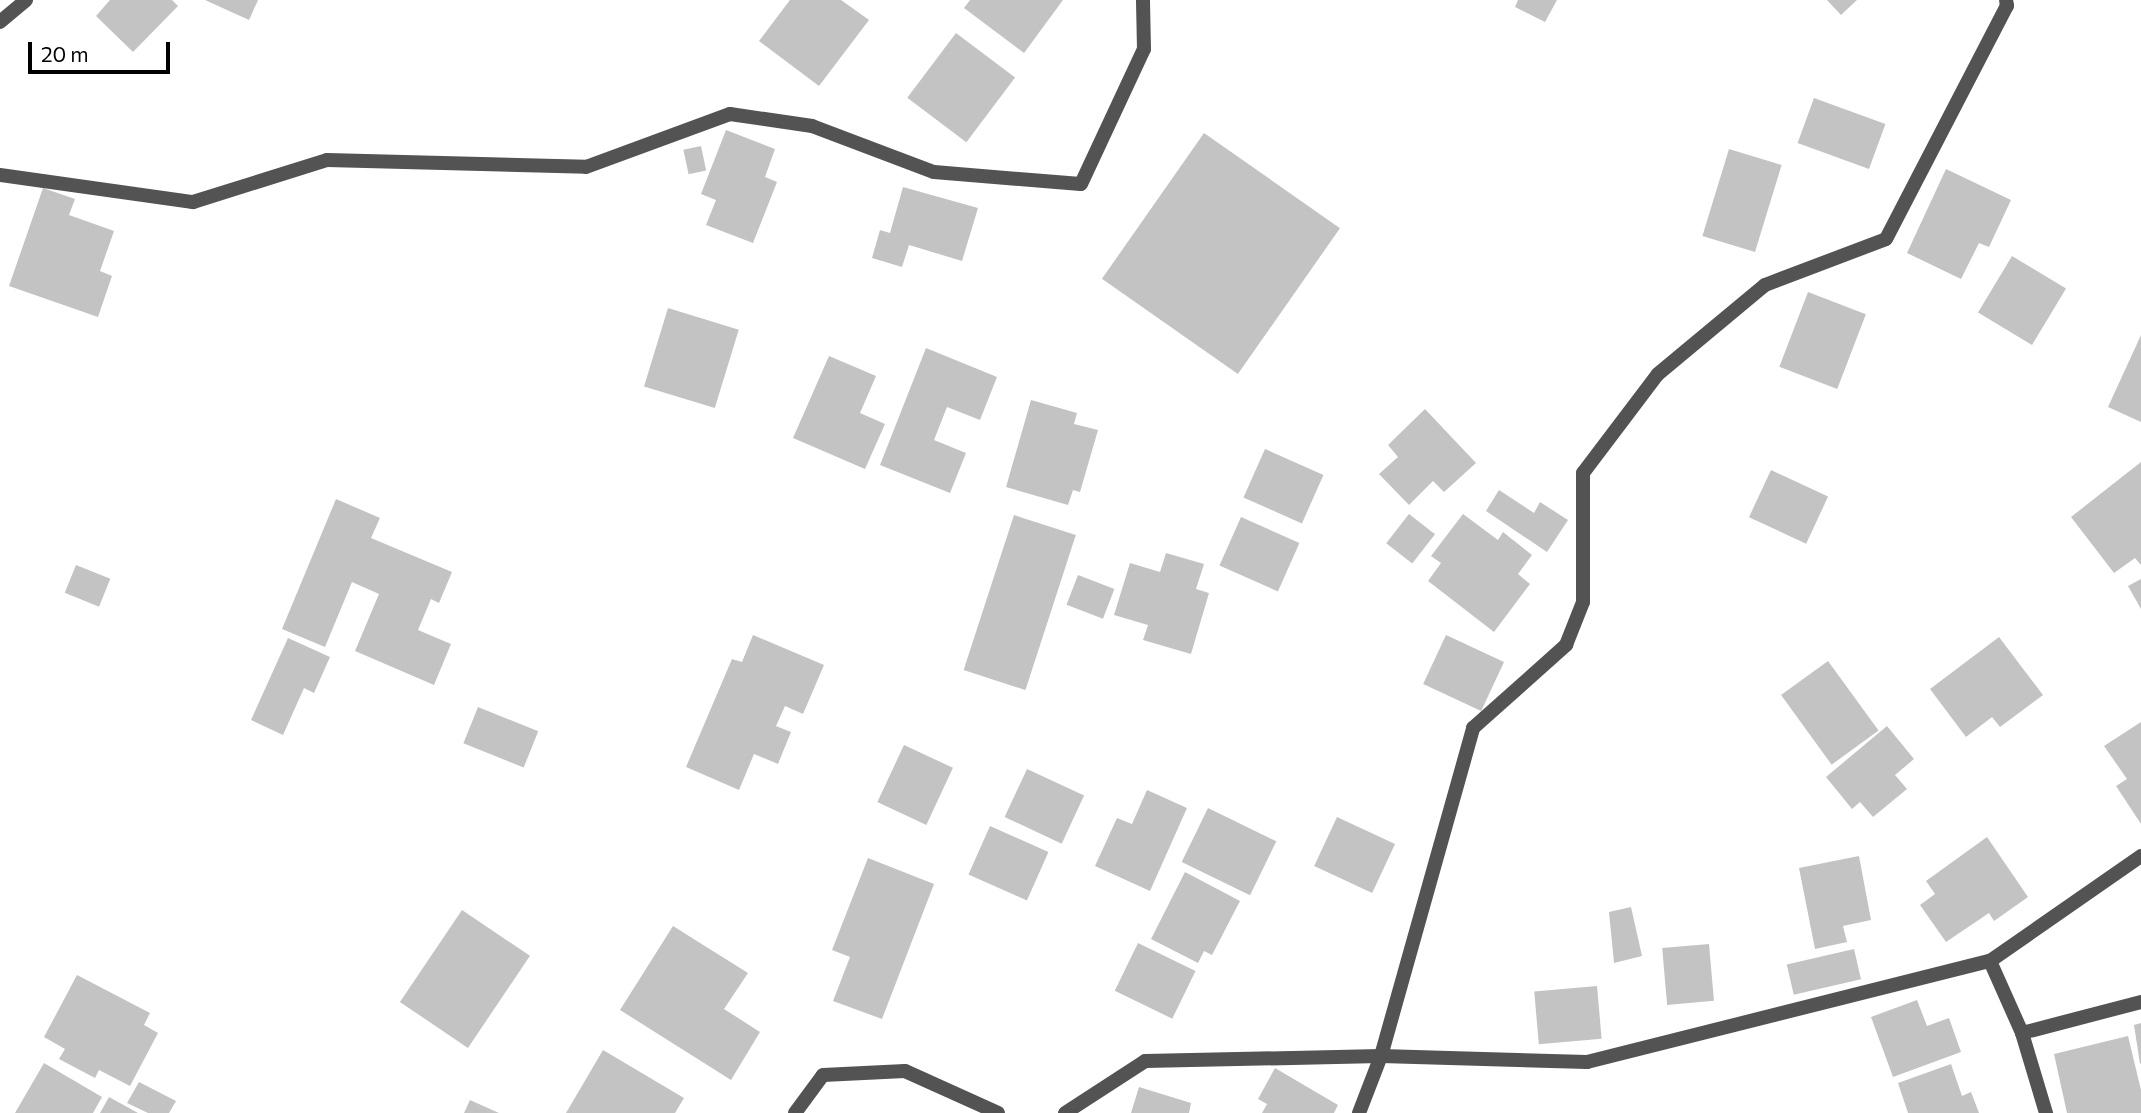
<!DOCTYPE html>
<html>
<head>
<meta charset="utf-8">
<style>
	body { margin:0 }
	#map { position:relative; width:2141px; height:1113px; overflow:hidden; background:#fff; font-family:Commissioner,sans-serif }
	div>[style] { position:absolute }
	.building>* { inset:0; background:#c3c3c3; transform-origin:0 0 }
	.minor>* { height:14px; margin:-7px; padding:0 7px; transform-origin:7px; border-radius:7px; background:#535353 }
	span { translate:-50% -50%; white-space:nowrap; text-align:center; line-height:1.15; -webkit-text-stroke:5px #fff; paint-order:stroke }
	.scale { position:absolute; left:28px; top:42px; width:142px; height:32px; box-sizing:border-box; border:4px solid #000; border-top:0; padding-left:9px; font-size:21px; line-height:24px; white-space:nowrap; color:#000; -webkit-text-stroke:5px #fff; paint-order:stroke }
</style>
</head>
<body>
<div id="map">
	<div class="building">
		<i style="clip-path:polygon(110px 0,172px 0,178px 6px,133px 52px,96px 16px)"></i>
		<i style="clip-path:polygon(205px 0,258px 0,249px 20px)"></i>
		<i style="clip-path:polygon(790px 0,841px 0,869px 20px,819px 86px,759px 41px)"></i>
		<i style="clip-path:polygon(970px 0,1063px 0,1024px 53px,964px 8px)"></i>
		<i style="clip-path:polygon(1518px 0,1557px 0,1545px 22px,1515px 7px)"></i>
		<i style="clip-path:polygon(1827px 0,1857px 0,1841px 15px)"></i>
		<i style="left:956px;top:33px;width:74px;height:81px;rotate:37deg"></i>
		<i style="left:1814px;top:98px;width:76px;height:48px;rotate:20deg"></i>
		<i style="clip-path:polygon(726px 130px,775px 149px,765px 177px,777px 182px,753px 243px,706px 225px,716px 200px,701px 194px)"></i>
		<i style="left:1204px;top:133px;width:166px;height:178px;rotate:35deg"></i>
		<i style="left:701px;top:146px;width:25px;height:18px;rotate:78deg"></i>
		<i style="left:1729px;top:149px;width:55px;height:91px;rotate:17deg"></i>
		<i style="clip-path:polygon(1946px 169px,2011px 200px,1989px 247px,1979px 243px,1961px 279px,1907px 253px)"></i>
		<i style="clip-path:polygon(903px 187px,978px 208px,962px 261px,909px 245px,902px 267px,872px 258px,880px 230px,890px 233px)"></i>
		<i style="clip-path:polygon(43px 188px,75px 199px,69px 215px,114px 231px,100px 271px,112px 276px,98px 317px,9px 286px)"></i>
		<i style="left:2012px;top:256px;width:63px;height:66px;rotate:31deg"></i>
		<i style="left:1808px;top:292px;width:62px;height:80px;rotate:21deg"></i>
		<i style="left:668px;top:308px;width:74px;height:82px;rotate:17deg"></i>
		<i style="clip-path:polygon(2141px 335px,2141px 422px,2108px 407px)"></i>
		<i style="clip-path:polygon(926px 348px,997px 377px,980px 420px,947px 407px,934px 440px,966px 453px,950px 493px,880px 465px)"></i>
		<i style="clip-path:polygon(829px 356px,876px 376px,860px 413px,885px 424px,865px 469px,793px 438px)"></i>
		<i style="clip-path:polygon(1031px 400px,1077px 413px,1074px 424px,1098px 430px,1080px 492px,1073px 490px,1068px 505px,1006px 487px)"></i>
		<i style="clip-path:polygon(1425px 409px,1476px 463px,1444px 492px,1433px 481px,1409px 505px,1379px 474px,1398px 457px,1388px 445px)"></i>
		<i style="left:1265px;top:449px;width:64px;height:53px;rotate:24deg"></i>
		<i style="clip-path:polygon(2141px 462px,2141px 565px,2135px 558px,2114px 573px,2071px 517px)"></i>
		<i style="left:1771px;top:470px;width:63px;height:52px;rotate:25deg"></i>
		<i style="clip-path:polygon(1499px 490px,1534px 513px,1540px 502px,1568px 520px,1547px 552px,1486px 511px)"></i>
		<i style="clip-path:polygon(336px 499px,380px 518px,371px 538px,452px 572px,439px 603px,431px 599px,418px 630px,451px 644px,434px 685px,355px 651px,379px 594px,352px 582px,325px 647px,282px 629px)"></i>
		<i style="left:1409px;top:514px;width:33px;height:37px;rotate:38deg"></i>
		<i style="clip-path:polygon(1463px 514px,1498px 540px,1503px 532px,1532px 555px,1518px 574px,1530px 584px,1494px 632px,1428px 581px,1441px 563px,1431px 556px)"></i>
		<i style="left:1014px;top:515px;width:65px;height:163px;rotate:18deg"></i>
		<i style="left:1241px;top:517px;width:64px;height:53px;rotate:24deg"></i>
		<i style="clip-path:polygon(1166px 553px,1204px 564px,1196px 589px,1209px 593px,1191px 654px,1143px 640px,1148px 625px,1114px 615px,1130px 563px,1160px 572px)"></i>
		<i style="left:76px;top:565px;width:37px;height:30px;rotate:22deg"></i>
		<i style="left:1078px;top:575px;width:39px;height:32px;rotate:21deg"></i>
		<i style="clip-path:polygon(2141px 579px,2141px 609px,2128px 586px)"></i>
		<i style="clip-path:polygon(753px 635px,824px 665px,803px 714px,785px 706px,776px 726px,791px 732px,778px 764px,754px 754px,739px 790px,686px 767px,732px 659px,742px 662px)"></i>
		<i style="left:1446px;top:635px;width:64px;height:54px;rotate:25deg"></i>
		<i style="clip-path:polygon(1999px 637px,2043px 695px,2000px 727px,1992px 717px,1966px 737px,1930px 689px)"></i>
		<i style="clip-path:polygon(288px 638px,330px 657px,314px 693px,304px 688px,283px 735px,251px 720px)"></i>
		<i style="left:1828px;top:661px;width:86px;height:58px;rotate:54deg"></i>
		<i style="left:478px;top:707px;width:65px;height:39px;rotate:22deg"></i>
		<i style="clip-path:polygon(2141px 722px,2141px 824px,2116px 786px,2127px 779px,2104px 746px)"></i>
		<i style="clip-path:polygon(1887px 726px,1914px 759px,1895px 775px,1907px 789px,1873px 817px,1860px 802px,1852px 809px,1826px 777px)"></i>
		<i style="left:904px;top:745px;width:54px;height:63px;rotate:25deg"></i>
		<i style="left:1027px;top:769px;width:63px;height:53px;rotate:25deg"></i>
		<i style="clip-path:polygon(1147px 790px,1187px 808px,1150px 891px,1095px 866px,1117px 818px,1132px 824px)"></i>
		<i style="left:1208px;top:808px;width:76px;height:60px;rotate:26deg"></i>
		<i style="left:1337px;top:817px;width:64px;height:54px;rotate:25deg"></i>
		<i style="left:990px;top:826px;width:64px;height:53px;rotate:24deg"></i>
		<i style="clip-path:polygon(1987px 837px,2028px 897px,1994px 921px,1989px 913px,1946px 942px,1920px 905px,1935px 894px,1926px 881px)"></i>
		<i style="clip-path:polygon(1859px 856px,1871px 920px,1843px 926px,1847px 942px,1815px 949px,1799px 868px)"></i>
		<i style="clip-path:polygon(868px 858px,934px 884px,882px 1019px,833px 1001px,850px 957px,832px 950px)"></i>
		<i style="clip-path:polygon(1185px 872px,1240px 901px,1212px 955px,1204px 951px,1198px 963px,1151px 939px)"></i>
		<i style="clip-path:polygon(1631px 907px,1642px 956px,1614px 963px,1609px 912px)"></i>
		<i style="left:462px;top:910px;width:82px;height:111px;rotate:34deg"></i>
		<i style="clip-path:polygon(673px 926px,748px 973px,724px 1009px,760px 1032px,731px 1080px,620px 1010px)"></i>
		<i style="left:1138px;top:943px;width:64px;height:53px;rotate:26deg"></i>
		<i style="left:1709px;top:944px;width:57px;height:47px;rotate:85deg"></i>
		<i style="left:1854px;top:949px;width:31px;height:69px;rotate:77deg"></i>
		<i style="clip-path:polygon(77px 975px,150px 1013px,144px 1025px,158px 1033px,130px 1086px,99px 1070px,95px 1078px,59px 1059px,65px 1049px,44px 1037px)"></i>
		<i style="left:1597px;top:986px;width:53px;height:63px;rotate:85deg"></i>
		<i style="clip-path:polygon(1917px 1000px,1927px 1026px,1949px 1018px,1961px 1052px,1893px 1077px,1871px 1017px)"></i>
		<i style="clip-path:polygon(2141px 1023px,2141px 1063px,2140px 1064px,2134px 1025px)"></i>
		<i style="clip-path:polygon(2128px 1036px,2141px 1090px,2141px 1113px,2067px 1113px,2054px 1054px)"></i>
		<i style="clip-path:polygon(603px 1050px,684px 1098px,675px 1113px,566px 1113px)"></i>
		<i style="clip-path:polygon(44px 1063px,102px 1097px,93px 1113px,15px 1113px)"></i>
		<i style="clip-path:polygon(1951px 1064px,1962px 1096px,1971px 1092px,1979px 1113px,1908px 1113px,1898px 1083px)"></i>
		<i style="clip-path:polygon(1275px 1068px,1338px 1105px,1334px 1113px,1262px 1113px,1267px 1104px,1258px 1099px)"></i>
		<i style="clip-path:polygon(139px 1082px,176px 1101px,169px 1113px,148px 1113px,127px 1103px)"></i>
		<i style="clip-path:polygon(1139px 1087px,1191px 1103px,1189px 1113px,1131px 1113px)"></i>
		<i style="clip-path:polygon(109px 1097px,138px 1113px,100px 1113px)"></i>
		<i style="clip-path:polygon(470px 1100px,499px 1113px,464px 1113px)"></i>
	</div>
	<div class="minor">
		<i style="left:0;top:22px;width:34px;rotate:-40deg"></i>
		<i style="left:0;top:175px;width:195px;rotate:8deg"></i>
		<i style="left:193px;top:202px;width:140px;rotate:-17.4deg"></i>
		<i style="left:327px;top:160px;width:259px;rotate:1.5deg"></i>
		<i style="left:586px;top:167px;width:153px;rotate:-20.2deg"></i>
		<i style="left:730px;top:114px;width:83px;rotate:8.3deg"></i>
		<i style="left:812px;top:126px;width:130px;rotate:20.7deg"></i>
		<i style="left:934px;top:172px;width:147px;rotate:4.7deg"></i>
		<i style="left:1081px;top:184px;width:149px;rotate:-65deg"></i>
		<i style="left:1144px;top:49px;width:49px;rotate:-91.2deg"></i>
		<i style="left:1990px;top:961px;width:79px;rotate:66deg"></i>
		<i style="left:2022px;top:1033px;width:84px;rotate:73.3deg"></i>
		<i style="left:2022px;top:1033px;width:123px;rotate:-14.6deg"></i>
		<i style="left:795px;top:1113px;width:47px;rotate:-53.6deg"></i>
		<i style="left:823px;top:1075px;width:82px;rotate:-2.8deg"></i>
		<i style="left:905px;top:1071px;width:102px;rotate:24.3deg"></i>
		<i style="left:1065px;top:1113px;width:95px;rotate:-33deg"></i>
		<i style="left:1145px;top:1061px;width:236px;rotate:-1.2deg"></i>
		<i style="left:1381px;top:1056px;width:206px;rotate:1.7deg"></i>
		<i style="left:1587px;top:1062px;width:415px;rotate:-14.1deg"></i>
		<i style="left:1990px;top:961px;width:184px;rotate:-34.8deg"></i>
		<i style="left:1359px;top:1113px;width:61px;rotate:-68.9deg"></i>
		<i style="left:1381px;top:1056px;width:341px;rotate:-74.3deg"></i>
		<i style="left:1473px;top:728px;width:125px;rotate:-41.7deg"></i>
		<i style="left:1566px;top:645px;width:46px;rotate:-68.4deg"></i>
		<i style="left:1583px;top:602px;width:129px;rotate:-90deg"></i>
		<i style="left:1583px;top:473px;width:124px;rotate:-52.9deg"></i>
		<i style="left:1658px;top:374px;width:139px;rotate:-39.8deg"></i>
		<i style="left:1765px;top:285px;width:129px;rotate:-20.8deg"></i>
		<i style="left:1886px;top:239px;width:263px;rotate:-62.6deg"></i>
		<i style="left:2007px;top:6px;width:6px;rotate:-99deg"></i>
	</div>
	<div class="scale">20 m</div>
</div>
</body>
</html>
